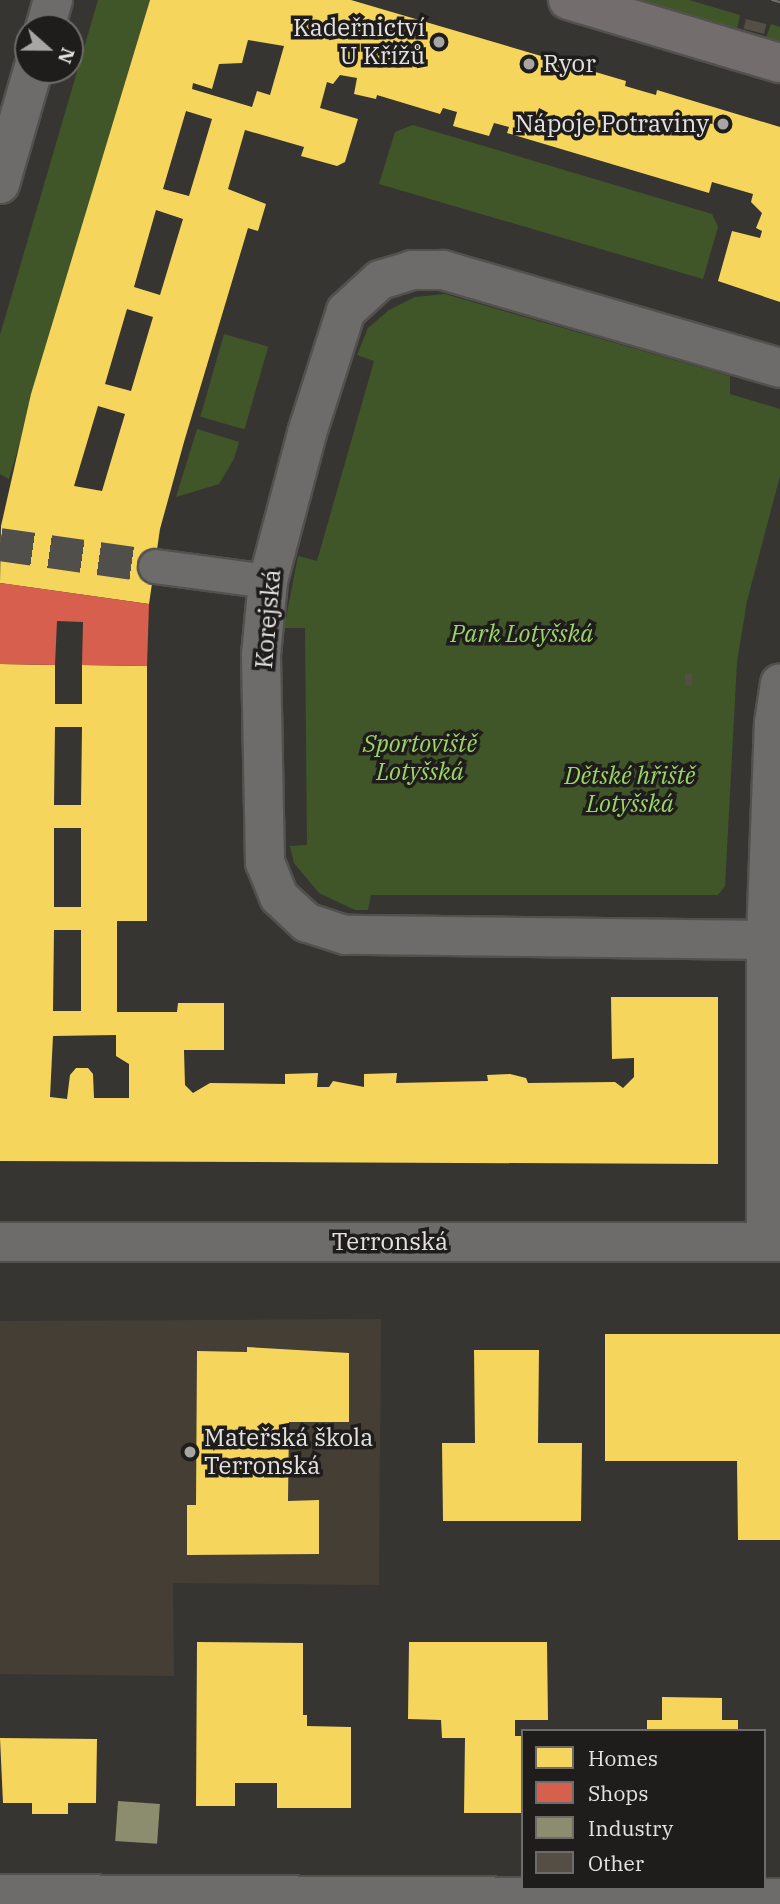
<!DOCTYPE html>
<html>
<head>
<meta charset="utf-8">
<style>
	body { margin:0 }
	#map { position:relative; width:780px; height:1904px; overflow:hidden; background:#373532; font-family:"IBM Plex Serif",serif }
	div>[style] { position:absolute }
	.built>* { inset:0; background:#453e34 }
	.green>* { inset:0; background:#405628; transform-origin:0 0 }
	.homes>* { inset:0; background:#f6d55c }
	.shops>* { inset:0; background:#d6604d }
	.industry>* { inset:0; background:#8c8c6e; transform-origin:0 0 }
	.building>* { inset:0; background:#554e45; transform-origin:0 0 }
	.pedestrian-tunnel>* { height:33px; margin-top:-16.5px; transform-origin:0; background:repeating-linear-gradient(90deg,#514f4c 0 33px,transparent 0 50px) }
	.roads { filter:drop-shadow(2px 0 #52514e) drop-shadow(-2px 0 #52514e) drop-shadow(0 2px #52514e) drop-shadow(0 -2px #52514e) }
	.pedestrian>* { height:33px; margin:-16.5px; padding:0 16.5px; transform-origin:16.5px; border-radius:16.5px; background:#6d6c6a }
	.minor>* { height:38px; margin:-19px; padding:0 19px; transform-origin:19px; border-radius:19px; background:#6d6c6a }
	.tertiary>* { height:38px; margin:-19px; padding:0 19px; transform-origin:19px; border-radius:19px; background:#6d6c6a }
	.secondary>* { height:38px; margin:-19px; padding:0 19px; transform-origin:19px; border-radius:19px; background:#736e6d }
	.tram>* { height:2px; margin:-1px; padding:0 1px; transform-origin:1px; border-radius:1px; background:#72706e }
	.dots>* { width:19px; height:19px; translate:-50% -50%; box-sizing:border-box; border:4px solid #1f1d1b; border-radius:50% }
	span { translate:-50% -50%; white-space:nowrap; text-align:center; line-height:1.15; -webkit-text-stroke:7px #1f1d1b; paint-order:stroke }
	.poi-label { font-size:24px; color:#e5e3e0 }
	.right { translate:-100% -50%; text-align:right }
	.left { translate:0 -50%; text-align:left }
	.street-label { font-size:24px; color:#e5e3e0 }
	.park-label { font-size:24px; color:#9cd566; font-style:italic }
	.legend { position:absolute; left:521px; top:1729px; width:245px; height:161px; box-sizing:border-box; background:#1f1d1b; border:2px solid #6e6c6a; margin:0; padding:9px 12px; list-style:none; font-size:21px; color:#e5e3e0 }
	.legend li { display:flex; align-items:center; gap:14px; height:35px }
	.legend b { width:35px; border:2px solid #6e6c6a }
	.north { position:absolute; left:14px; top:14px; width:70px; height:70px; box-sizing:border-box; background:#1f1d1b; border:2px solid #6e6c6a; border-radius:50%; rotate:111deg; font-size:19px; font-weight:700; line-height:28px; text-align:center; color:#e5e3e0 }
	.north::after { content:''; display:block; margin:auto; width:24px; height:32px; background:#a8a6a3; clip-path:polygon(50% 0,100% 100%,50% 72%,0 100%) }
</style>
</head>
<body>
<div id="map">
	<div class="built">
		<i style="clip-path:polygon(381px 1319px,379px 1585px,173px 1583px,174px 1676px,0 1674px,0 1321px)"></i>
	</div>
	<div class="green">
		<i style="clip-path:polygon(98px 0,150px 0,9px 479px,0 474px,0 335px)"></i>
		<i style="clip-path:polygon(628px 0,689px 0,740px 15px,737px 29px,766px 38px,771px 24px,780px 27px,780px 45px)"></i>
		<i style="clip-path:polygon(413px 125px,712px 214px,718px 227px,703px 279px,379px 184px,395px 132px)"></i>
		<i style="clip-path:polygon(445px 294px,730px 376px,730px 394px,780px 409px,780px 476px,747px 601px,737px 662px,725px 886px,718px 895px,371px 895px,368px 910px,355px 910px,319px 893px,294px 863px,290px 846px,307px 845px,305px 628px,284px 628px,298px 556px,317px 561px,374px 361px,357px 355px,368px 328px,389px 310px,415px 297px)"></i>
		<i style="left:224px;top:334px;width:46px;height:86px;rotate:16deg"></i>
		<i style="clip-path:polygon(197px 429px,239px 442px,234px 459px,219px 484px,176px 497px)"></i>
	</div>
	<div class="homes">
		<i style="clip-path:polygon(evenodd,150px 0,351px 0,626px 81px,625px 86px,656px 95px,657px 90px,780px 127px,780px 302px,718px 281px,732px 231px,760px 238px,762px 231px,756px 228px,762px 213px,751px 202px,753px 194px,712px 182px,709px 193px,507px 133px,509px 127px,494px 123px,489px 136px,453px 126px,457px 112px,443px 108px,440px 114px,377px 95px,376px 99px,354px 94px,357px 78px,340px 75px,333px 84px,327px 82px,320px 108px,358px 119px,345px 162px,337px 166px,301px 156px,304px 147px,245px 130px,228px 189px,266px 204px,258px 231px,248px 228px,184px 442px,160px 529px,149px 604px,0 583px,1px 526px,31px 394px,150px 0,248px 40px,284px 46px,270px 95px,257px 91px,252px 107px,192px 89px,193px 83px,212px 89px,219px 64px,242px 63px,248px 40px,150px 0,186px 111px,212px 119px,189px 196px,163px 189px,186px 111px,150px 0,156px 210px,183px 219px,160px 295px,134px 287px,156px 210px,150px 0,127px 309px,153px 317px,131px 391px,105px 384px,127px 309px,150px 0,98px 406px,125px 414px,102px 491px,74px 486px,98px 406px)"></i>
		<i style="clip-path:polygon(evenodd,0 664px,55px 665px,55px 704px,82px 704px,82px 665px,147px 666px,147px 921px,117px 921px,117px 1012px,177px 1012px,178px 1003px,224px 1003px,224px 1050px,184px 1050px,185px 1085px,193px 1093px,210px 1083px,285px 1084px,285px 1074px,318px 1073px,317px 1087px,329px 1087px,333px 1081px,364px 1087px,364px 1074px,397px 1073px,396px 1083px,488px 1081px,487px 1075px,510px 1074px,526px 1078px,528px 1083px,615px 1082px,623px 1088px,634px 1077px,634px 1058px,612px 1059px,611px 997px,718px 997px,718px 1164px,0 1161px,0 664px,55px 727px,82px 727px,81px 805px,54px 805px,55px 727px,0 664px,54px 828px,81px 828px,81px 907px,54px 907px,54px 828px,0 664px,54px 930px,81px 930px,81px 1011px,53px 1011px,54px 930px,0 664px,116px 1035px,116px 1056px,129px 1064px,129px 1098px,94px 1098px,93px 1074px,88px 1068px,76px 1068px,70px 1075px,67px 1099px,50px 1097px,53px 1036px,116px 1035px)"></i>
		<i style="clip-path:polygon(605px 1334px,780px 1334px,780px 1540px,738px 1540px,737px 1461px,605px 1461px)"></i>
		<i style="clip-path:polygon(247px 1347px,349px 1353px,349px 1422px,289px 1422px,288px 1501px,319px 1500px,319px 1554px,187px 1555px,187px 1505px,196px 1505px,197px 1351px,247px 1352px)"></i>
		<i style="clip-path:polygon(474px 1350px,539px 1350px,538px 1443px,582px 1443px,581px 1521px,443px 1521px,442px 1443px,475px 1443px)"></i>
		<i style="clip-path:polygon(197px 1642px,303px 1643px,303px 1715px,307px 1715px,307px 1726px,351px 1727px,351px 1808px,277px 1808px,277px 1783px,235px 1783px,235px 1806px,196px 1806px)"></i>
		<i style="clip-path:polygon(409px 1642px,547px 1642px,548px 1720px,515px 1720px,515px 1736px,523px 1736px,523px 1813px,464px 1813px,465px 1738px,442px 1738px,441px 1720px,408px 1719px)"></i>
		<i style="clip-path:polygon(662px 1697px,722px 1698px,722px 1720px,738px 1720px,738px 1731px,647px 1731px,647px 1720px,662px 1720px)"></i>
		<i style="clip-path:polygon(0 1738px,97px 1739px,96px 1803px,68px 1803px,68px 1814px,32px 1814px,32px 1803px,3px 1803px)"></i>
	</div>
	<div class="shops">
		<i style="clip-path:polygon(0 583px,149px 604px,147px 666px,82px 665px,83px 622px,57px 621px,55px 665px,0 664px)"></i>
	</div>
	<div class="industry">
		<i style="left:118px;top:1801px;width:42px;height:40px;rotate:4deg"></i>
	</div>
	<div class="building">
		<i style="left:746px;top:19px;width:21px;height:10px;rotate:14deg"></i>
		<i style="left:685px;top:673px;width:7px;height:12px"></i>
	</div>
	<div class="pedestrian-tunnel">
		<i style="left:0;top:544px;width:157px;rotate:8.1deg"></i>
	</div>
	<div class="roads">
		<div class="pedestrian">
			<i style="left:155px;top:566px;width:114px;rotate:7.6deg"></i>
		</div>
		<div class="minor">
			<i style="left:45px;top:28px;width:29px;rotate:-74deg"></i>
			<i style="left:0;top:184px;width:119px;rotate:-73.9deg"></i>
			<i style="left:766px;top:940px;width:421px;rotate:-179.3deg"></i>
			<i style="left:345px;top:935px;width:40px;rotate:-162deg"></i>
			<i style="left:307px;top:923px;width:38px;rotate:-137deg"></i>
			<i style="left:279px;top:897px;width:37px;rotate:-112deg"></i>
			<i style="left:265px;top:863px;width:208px;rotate:-91.1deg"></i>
			<i style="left:261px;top:655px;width:74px;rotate:-84.6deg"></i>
			<i style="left:268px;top:581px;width:153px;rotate:-75.2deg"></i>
			<i style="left:307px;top:433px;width:128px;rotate:-72.3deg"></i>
			<i style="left:346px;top:311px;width:46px;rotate:-42.4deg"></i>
			<i style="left:380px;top:280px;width:34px;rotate:-17deg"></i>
			<i style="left:412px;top:270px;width:31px"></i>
			<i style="left:443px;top:270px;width:351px;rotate:16.2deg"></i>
			<i style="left:766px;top:1242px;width:302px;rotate:-90deg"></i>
			<i style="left:766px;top:940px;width:217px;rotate:-87.9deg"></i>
			<i style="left:774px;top:723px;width:40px;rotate:-81.5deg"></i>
			<i style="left:0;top:1894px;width:780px;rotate:0.29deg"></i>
		</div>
		<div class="tertiary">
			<i style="left:0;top:1242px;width:780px"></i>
		</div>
		<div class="secondary">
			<i style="left:568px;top:0;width:221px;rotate:16.6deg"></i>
		</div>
	</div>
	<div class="tram">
		<i style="left:772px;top:0;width:8px;rotate:14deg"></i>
	</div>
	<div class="dots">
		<i style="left:439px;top:42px;background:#a8a6a3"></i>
		<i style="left:529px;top:64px;background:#a8a6a3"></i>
		<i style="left:723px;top:124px;background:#a8a6a3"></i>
		<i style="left:190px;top:1452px;background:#a8a6a3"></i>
	</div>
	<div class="poi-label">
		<span class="right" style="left:425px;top:42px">Kadeřnictví<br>U Křížů</span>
		<span class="left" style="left:543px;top:64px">Ryor</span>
		<span class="right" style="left:709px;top:124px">Nápoje Potraviny</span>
		<span class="left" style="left:204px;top:1452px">Mateřská škola<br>Terronská</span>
	</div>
	<div class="street-label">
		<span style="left:268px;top:619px;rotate:-85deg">Korejská</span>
		<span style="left:390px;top:1242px">Terronská</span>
	</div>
	<div class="park-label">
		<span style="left:522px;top:634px">Park Lotyšská</span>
		<span style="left:420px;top:758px">Sportoviště<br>Lotyšská</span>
		<span style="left:630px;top:790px">Dětské hřiště<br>Lotyšská</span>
	</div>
	<ul class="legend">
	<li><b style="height:19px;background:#f6d55c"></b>Homes</li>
	<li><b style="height:19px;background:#d6604d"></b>Shops</li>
	<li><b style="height:19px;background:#8c8c6e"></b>Industry</li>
	<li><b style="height:19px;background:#554e45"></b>Other</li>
	</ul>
	<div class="north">N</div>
</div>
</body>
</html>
